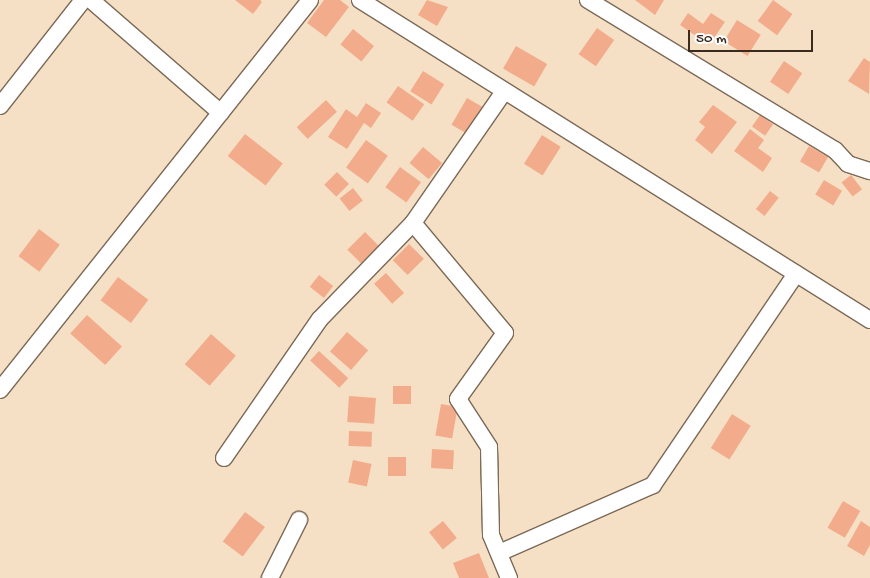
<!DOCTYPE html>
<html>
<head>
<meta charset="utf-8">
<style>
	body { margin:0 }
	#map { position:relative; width:870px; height:578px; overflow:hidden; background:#f5e0c5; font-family:"Gochi Hand",sans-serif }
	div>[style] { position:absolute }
	.building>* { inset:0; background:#f2ac8b; transform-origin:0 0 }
	.roads { filter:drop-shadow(1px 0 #7c6a58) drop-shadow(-1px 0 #7c6a58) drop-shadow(0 1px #7c6a58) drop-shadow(0 -1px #7c6a58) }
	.minor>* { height:16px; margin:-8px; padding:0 8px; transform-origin:8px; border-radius:8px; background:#fff }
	span { translate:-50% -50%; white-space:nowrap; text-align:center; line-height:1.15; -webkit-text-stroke:4.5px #fff; paint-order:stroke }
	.scale { position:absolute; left:688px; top:30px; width:125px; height:22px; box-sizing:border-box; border:2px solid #3b2a1e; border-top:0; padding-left:6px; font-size:15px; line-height:18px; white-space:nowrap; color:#3b2a1e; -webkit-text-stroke:4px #fff; paint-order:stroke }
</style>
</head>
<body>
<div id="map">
	<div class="building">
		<i style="clip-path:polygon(235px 0,260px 0,262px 2px,253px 14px)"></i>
		<i style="clip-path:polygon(324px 0,340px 0,349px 7px,326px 37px,307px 23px)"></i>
		<i style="clip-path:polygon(427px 0,448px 7px,437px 26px,418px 15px)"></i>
		<i style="clip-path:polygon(635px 0,664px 0,655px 15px)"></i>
		<i style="left:773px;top:0;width:24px;height:26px;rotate:36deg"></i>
		<i style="clip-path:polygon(688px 13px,703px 24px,711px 13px,725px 22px,709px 45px,680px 25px)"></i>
		<i style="left:737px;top:20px;width:28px;height:25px;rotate:32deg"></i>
		<i style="left:597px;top:28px;width:21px;height:32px;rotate:35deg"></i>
		<i style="left:353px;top:29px;width:27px;height:20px;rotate:39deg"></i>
		<i style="left:516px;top:46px;width:36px;height:26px;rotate:30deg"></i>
		<i style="clip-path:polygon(864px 58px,870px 62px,869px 94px,848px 81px)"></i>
		<i style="left:784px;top:61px;width:22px;height:25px;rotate:34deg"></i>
		<i style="left:423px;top:71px;width:25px;height:24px;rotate:32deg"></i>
		<i style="left:398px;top:86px;width:32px;height:20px;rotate:35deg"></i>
		<i style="left:467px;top:98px;width:20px;height:31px;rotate:30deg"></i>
		<i style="left:326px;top:100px;width:16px;height:40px;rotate:47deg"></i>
		<i style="clip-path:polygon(366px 103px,381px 113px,371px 128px,364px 123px,347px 149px,328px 137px,346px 109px,357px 117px)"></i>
		<i style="clip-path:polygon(713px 105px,737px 122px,712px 154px,695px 140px,705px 127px,699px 122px)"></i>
		<i style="left:760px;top:115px;width:16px;height:14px;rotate:35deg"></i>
		<i style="clip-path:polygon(750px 129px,764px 140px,758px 148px,772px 158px,763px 172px,734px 151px)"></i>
		<i style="left:245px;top:134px;width:48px;height:28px;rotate:38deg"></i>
		<i style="left:542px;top:135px;width:22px;height:34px;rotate:32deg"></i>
		<i style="left:366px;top:140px;width:27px;height:34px;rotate:36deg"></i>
		<i style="left:809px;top:146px;width:22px;height:18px;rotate:30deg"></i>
		<i style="left:423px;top:147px;width:25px;height:21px;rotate:40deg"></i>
		<i style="left:400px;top:167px;width:26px;height:25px;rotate:36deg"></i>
		<i style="left:337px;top:172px;width:17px;height:18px;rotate:45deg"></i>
		<i style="left:851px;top:175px;width:18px;height:12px;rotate:52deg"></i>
		<i style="left:824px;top:180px;width:21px;height:17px;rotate:31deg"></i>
		<i style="left:353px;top:188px;width:16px;height:17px;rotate:52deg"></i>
		<i style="left:770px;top:191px;width:11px;height:23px;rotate:38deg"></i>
		<i style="left:39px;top:229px;width:26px;height:34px;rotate:37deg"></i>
		<i style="left:365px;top:232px;width:20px;height:25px;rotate:45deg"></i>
		<i style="left:409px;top:244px;width:21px;height:23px;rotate:45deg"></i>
		<i style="left:386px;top:273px;width:27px;height:16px;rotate:48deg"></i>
		<i style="left:319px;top:275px;width:18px;height:15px;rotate:38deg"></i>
		<i style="left:118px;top:277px;width:38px;height:29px;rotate:37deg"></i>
		<i style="left:87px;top:315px;width:47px;height:25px;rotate:42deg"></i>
		<i style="left:347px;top:332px;width:28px;height:26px;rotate:41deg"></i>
		<i style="left:211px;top:334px;width:33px;height:40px;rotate:41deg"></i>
		<i style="left:319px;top:351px;width:40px;height:13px;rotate:43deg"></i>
		<i style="left:393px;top:386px;width:18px;height:18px"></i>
		<i style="left:349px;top:396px;width:27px;height:26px;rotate:4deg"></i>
		<i style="left:441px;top:404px;width:17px;height:32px;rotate:10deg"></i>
		<i style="left:732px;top:414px;width:22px;height:40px;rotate:32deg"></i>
		<i style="left:349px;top:431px;width:23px;height:15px;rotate:2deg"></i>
		<i style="left:432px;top:449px;width:22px;height:19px;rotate:3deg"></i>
		<i style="left:388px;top:457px;width:18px;height:19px"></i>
		<i style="left:353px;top:460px;width:19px;height:23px;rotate:12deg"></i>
		<i style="left:843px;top:501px;width:20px;height:31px;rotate:30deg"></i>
		<i style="left:245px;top:512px;width:25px;height:37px;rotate:37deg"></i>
		<i style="left:443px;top:521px;width:22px;height:18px;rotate:51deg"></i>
		<i style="clip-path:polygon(861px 521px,870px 527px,870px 545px,864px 556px,847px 546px)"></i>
		<i style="clip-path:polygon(479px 553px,489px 578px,459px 578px,453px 563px)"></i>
	</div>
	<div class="roads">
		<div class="minor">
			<i style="left:91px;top:0;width:172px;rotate:41deg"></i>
			<i style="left:360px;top:0;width:602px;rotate:32.11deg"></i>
			<i style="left:588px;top:0;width:289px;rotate:31.3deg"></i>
			<i style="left:835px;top:150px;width:19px;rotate:47deg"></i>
			<i style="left:848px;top:164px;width:23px;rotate:18deg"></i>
			<i style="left:0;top:106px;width:135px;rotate:-51.9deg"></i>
			<i style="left:413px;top:223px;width:143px;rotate:50.1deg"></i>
			<i style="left:505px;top:333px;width:81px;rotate:125.5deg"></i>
			<i style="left:458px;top:399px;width:57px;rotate:57.1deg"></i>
			<i style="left:489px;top:447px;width:88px;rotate:88.7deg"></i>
			<i style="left:491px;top:535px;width:47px;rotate:67.3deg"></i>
			<i style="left:0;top:390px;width:498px;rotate:-51.5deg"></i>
			<i style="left:224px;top:458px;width:169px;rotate:-55.4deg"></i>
			<i style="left:320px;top:319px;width:134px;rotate:-45.9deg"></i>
			<i style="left:413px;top:223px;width:158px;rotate:-55.3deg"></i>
			<i style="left:499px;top:553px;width:168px;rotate:-23.8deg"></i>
			<i style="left:653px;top:485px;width:255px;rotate:-55.9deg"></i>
			<i style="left:270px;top:578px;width:65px;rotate:-63.4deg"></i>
		</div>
	</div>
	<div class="scale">50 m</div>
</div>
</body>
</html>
